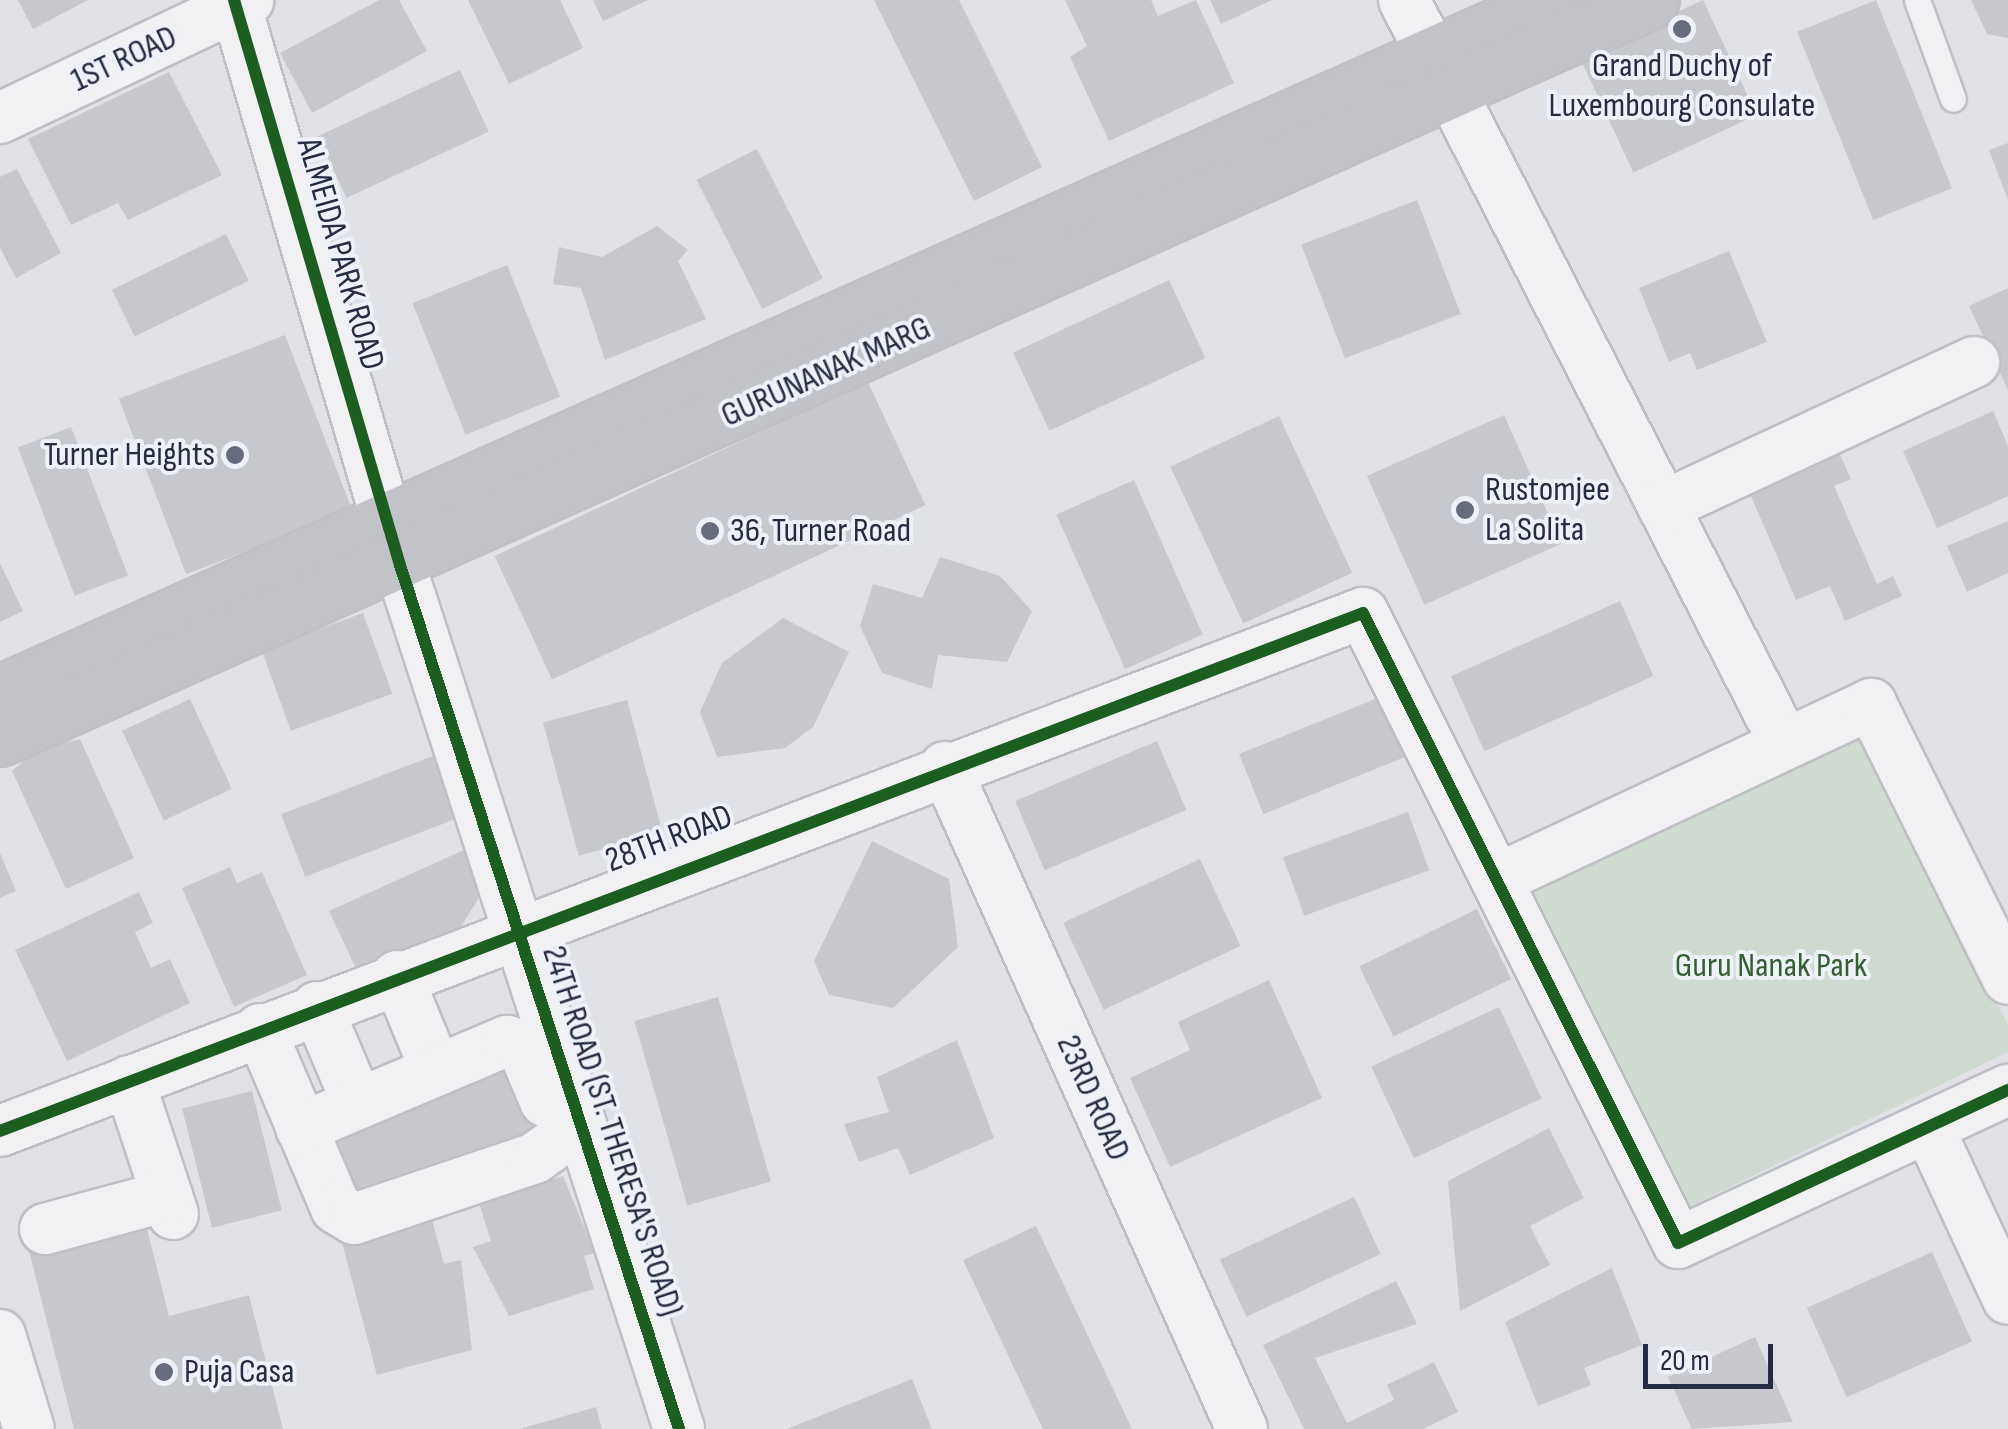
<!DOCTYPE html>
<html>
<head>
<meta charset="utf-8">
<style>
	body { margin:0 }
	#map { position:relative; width:2008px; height:1429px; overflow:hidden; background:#e1e2e7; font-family:"Sofia Sans Condensed",sans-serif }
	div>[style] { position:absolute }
	.green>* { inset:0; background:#cfdad1 }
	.building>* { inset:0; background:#c7c8ce; transform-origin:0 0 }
	.roads { filter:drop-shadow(2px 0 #bfc0c5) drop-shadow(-2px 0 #bfc0c5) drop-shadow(0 2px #bfc0c5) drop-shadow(0 -2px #bfc0c5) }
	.lane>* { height:25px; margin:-12.5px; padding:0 12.5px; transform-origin:12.5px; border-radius:12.5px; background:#f1f1f3 }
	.street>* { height:50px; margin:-25px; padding:0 25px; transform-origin:25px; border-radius:25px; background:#f1f1f3 }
	.secondary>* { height:55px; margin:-27.5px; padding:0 27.5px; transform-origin:27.5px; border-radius:27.5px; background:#c2c3c9 }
	.cycleway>* { height:12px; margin:-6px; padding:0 6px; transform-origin:6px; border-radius:6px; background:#1b5e20 }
	.dots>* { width:28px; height:28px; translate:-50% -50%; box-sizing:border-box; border:5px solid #eef1f7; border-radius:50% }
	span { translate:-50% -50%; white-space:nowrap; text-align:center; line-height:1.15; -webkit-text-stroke:8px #eef1f7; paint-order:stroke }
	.street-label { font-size:35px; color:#262c42 }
	.poi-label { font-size:35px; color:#262c42 }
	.right { translate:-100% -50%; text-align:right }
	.left { translate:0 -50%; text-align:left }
	.park-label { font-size:35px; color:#355f33 }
	.scale { position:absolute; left:1643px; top:1344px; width:130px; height:45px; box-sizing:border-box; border:5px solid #262c42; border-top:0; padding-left:12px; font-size:30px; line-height:35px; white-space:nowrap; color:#262c42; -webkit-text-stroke:8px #eef1f7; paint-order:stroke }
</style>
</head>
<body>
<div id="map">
	<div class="green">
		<i style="clip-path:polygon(1860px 722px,2008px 1025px,2008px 1052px,1687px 1208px,1529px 884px)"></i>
	</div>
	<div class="building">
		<i style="clip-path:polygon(18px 0,88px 0,33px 29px)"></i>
		<i style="clip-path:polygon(379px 0,399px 0,427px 51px,312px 113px,280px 53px)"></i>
		<i style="clip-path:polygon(468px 0,560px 0,583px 48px,509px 84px)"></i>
		<i style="clip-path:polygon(593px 0,648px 0,603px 21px)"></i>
		<i style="clip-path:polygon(874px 0,959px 0,1042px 167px,974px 201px)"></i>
		<i style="clip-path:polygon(1065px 0,1151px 0,1158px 16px,1196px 0,1234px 83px,1109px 141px,1070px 57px,1087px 46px)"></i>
		<i style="clip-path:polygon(1210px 0,1272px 0,1221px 24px)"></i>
		<i style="left:1703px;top:0;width:127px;height:136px;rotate:65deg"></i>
		<i style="left:1876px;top:0;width:203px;height:85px;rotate:68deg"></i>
		<i style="clip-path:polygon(2008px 0,2008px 38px,1987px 34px,1971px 0)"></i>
		<i style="left:460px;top:70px;width:68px;height:157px;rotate:65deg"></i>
		<i style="clip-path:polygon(169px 72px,222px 175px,128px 220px,118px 203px,71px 225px,28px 139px)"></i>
		<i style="clip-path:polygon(2008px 143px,2008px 200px,1989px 150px)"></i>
		<i style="left:757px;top:149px;width:145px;height:68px;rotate:63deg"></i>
		<i style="clip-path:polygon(17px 169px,61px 253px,16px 278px,0 248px,0 177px)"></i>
		<i style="left:1417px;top:200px;width:122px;height:124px;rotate:69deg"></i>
		<i style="clip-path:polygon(657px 226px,688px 250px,678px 261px,706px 319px,605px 360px,581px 288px,553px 284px,559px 247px,602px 257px)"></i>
		<i style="left:226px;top:234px;width:52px;height:127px;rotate:64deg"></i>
		<i style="clip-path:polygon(1729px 251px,1767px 342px,1697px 370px,1690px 353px,1669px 362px,1639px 288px)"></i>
		<i style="left:507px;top:265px;width:142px;height:102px;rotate:68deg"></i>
		<i style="left:1169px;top:280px;width:86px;height:172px;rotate:65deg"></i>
		<i style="clip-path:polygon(2008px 288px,2008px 390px,1969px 306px)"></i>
		<i style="left:285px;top:335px;width:188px;height:178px;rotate:69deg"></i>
		<i style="left:868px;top:382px;width:136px;height:412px;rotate:65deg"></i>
		<i style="clip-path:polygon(1993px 411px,2008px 446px,2008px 496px,1937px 528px,1903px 451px)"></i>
		<i style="left:1504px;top:415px;width:141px;height:150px;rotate:66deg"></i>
		<i style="left:1279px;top:416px;width:173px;height:120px;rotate:65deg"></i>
		<i style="left:71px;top:427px;width:159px;height:57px;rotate:69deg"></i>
		<i style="clip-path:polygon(1834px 441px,1851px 479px,1834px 486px,1877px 584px,1893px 576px,1902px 596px,1845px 621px,1830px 586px,1796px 600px,1744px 480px)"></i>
		<i style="left:1134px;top:480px;width:169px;height:85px;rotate:66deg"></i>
		<i style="clip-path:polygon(2008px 521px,2008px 573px,1967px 592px,1947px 546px)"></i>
		<i style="clip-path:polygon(940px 557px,1000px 576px,1032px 611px,1007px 662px,938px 655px,932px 689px,882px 673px,860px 626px,873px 584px,922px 598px)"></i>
		<i style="clip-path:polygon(0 563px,23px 611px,0 622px)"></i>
		<i style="left:1620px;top:601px;width:82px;height:185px;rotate:66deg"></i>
		<i style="left:363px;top:613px;width:86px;height:108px;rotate:70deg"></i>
		<i style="clip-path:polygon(783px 618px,849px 652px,813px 727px,785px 748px,717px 757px,700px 712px,722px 663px)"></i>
		<i style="left:1380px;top:697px;width:65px;height:152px;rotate:68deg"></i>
		<i style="left:190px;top:699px;width:99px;height:75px;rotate:65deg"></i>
		<i style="left:627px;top:700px;width:138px;height:87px;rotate:75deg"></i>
		<i style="clip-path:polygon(80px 739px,134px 858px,66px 889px,12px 771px,39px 748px)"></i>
		<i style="left:1157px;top:741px;width:75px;height:154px;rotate:67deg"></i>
		<i style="left:438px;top:754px;width:67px;height:168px;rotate:69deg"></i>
		<i style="left:1408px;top:812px;width:62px;height:133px;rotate:70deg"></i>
		<i style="clip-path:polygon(872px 841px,949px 879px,958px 947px,893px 1008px,829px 995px,814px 961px)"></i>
		<i style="clip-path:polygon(466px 849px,485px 888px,457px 933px,360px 977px,329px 911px)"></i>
		<i style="clip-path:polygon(0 853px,16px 891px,0 898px)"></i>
		<i style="left:1200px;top:859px;width:96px;height:151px;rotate:65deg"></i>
		<i style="clip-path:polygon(230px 867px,237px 883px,262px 872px,307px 975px,234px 1007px,182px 888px)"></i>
		<i style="clip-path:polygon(139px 892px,153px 923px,135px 932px,151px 968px,170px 959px,190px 1003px,67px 1061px,15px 950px)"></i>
		<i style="left:1477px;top:909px;width:78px;height:131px;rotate:64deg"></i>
		<i style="clip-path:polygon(1269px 980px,1322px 1098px,1170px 1167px,1130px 1078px,1190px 1050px,1178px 1022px)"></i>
		<i style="left:718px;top:997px;width:192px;height:87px;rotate:74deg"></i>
		<i style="left:1499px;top:1007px;width:101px;height:141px;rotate:65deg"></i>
		<i style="clip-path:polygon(957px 1040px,994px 1138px,910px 1175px,898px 1148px,859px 1162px,844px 1124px,889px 1112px,877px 1077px)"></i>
		<i style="left:508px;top:1048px;width:88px;height:207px;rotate:64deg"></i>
		<i style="left:252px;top:1091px;width:123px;height:72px;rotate:76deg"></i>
		<i style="clip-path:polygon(1549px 1128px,1584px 1198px,1530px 1226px,1550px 1265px,1460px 1311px,1448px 1181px)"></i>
		<i style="clip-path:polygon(563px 1176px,595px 1253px,584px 1256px,594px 1289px,509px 1316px,473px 1247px,491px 1241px,479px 1203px)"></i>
		<i style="left:1354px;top:1197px;width:63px;height:148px;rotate:65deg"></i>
		<i style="clip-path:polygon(430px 1212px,444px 1264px,461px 1260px,472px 1350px,377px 1375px,340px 1235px)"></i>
		<i style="clip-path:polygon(144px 1217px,169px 1316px,249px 1295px,283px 1429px,74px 1429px,28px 1247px)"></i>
		<i style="clip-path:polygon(1036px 1226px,1132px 1429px,1043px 1429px,963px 1260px)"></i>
		<i style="left:1932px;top:1252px;width:98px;height:137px;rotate:66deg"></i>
		<i style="clip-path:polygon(1612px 1268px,1642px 1345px,1584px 1368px,1591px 1385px,1538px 1406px,1505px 1322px)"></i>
		<i style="clip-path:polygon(1396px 1281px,1417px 1324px,1315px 1358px,1347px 1423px,1394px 1400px,1387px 1385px,1434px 1362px,1458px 1412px,1423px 1429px,1304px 1429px,1263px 1345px)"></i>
		<i style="clip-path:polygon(1755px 1337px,1793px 1422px,1692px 1429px,1668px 1377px)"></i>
		<i style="clip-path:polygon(912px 1379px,932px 1429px,787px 1429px)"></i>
		<i style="clip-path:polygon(596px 1407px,602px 1429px,523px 1429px,523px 1428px)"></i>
	</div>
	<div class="roads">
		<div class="lane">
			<i style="left:1917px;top:0;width:105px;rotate:70deg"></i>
		</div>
		<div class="street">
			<i style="left:234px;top:0;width:589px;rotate:73.63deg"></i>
			<i style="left:400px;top:565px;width:908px;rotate:72.1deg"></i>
			<i style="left:1404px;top:0;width:836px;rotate:62.88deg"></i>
			<i style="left:0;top:118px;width:275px;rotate:-25.4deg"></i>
			<i style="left:1664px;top:506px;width:342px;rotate:-24.9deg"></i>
			<i style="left:945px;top:767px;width:726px;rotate:65.84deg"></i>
			<i style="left:1502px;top:877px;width:408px;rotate:-25.1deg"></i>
			<i style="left:1871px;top:704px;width:307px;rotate:63.5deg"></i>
			<i style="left:397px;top:976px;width:102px;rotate:67.5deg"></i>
			<i style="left:317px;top:1007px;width:105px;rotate:67.1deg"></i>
			<i style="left:260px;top:1029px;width:194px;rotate:67deg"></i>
			<i style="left:336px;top:1208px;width:21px;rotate:31deg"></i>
			<i style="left:354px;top:1219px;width:191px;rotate:-18.6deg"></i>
			<i style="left:535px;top:1158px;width:57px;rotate:-35.7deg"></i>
			<i style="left:129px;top:1081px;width:140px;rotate:71.7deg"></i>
			<i style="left:301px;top:1128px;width:224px;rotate:-22.9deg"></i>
			<i style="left:507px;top:1041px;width:16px;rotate:18deg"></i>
			<i style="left:522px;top:1046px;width:60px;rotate:67.3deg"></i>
			<i style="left:1929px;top:1129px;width:187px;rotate:65.1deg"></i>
			<i style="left:0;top:1131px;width:1458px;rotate:-20.81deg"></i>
			<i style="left:1363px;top:613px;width:704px;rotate:63.43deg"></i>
			<i style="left:1678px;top:1243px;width:364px;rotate:-24.9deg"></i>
			<i style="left:45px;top:1229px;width:126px;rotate:-15.1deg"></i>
			<i style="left:0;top:1335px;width:98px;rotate:72.9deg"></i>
		</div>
		<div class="secondary">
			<i style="left:0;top:693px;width:1703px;rotate:-24.01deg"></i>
			<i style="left:0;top:738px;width:1808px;rotate:-24.08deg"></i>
		</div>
	</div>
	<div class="cycleway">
		<i style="left:234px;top:0;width:589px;rotate:73.63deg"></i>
		<i style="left:400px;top:565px;width:908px;rotate:72.1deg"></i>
		<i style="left:0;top:1131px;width:1458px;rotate:-20.81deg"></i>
		<i style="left:1363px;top:613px;width:704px;rotate:63.43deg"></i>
		<i style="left:1678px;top:1243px;width:364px;rotate:-24.9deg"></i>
	</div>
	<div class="dots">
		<i style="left:1682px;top:29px;background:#676c7c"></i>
		<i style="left:235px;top:455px;background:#676c7c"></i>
		<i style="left:1465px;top:510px;background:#676c7c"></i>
		<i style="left:710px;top:531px;background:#676c7c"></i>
		<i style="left:164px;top:1372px;background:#676c7c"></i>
	</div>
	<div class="street-label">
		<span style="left:124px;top:59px;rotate:-25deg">1ST ROAD</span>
		<span style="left:340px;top:254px;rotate:74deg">ALMEIDA PARK ROAD</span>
		<span style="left:826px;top:372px;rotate:-24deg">GURUNANAK MARG</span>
		<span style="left:669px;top:839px;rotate:-21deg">28TH ROAD</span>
		<span style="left:1093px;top:1098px;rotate:66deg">23RD ROAD</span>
		<span style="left:612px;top:1131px;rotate:72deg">24TH ROAD (ST. THERESA'S ROAD)</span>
	</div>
	<div class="poi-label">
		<span style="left:1682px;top:86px">Grand Duchy of<br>Luxembourg Consulate</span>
		<span class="right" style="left:215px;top:455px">Turner Heights</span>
		<span class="left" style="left:1485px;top:510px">Rustomjee<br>La Solita</span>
		<span class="left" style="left:730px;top:531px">36, Turner Road</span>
		<span class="left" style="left:184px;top:1372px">Puja Casa</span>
	</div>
	<div class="park-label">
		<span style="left:1771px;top:966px">Guru Nanak Park</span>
	</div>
	<div class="scale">20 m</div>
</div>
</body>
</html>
